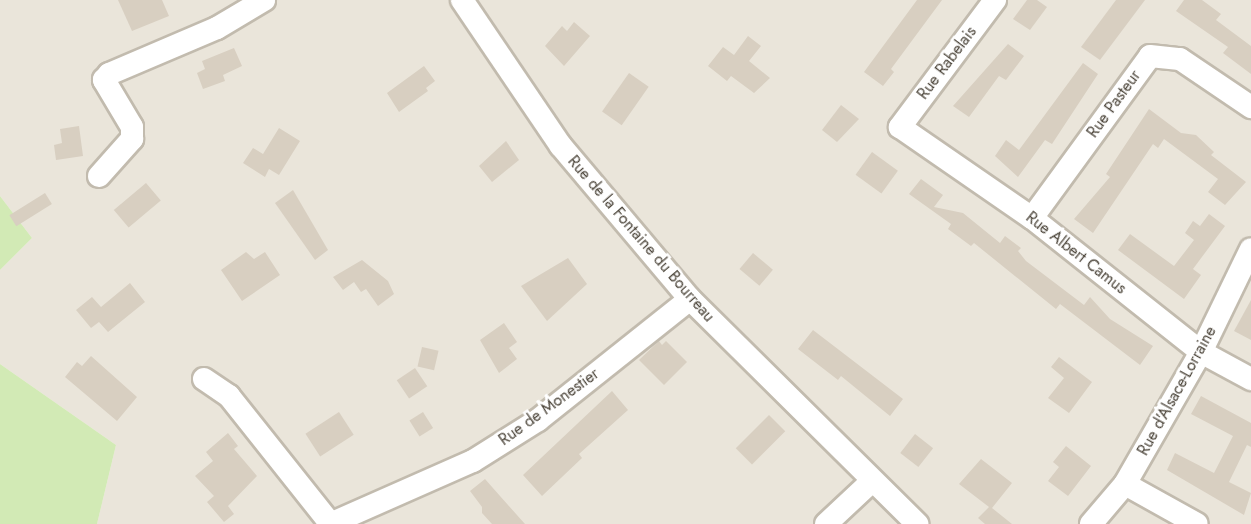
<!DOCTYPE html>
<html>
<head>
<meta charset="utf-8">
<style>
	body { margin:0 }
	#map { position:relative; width:1251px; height:524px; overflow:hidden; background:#f6f3ec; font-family:Jost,sans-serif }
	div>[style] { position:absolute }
	.residential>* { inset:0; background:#eae5da }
	.green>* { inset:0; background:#d2eab5 }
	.building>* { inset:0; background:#d8cfc1; transform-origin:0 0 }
	.roads { filter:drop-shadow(2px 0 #c2bbae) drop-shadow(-2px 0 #c2bbae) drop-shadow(0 2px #c2bbae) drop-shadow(0 -2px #c2bbae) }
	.minor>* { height:22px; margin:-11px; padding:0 11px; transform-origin:11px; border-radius:11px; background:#fff }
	span { translate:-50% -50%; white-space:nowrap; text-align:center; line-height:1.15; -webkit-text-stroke:5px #fff; paint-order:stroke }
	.street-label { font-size:16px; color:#4b4439 }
</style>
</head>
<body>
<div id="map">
	<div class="residential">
		<i style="clip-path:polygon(0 0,1251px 0,1251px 524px,97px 524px,116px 445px,0 364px,0 270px,32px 238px,0 196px)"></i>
	</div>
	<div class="green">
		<i style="clip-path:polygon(0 196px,32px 238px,0 270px)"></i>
		<i style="clip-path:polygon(0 364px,116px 445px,97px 524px,0 524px)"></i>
	</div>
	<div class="building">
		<i style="clip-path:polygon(118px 0,162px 0,169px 16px,132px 31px)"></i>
		<i style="clip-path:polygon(917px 0,942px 0,891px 69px,894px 72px,883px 86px,864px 72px)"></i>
		<i style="clip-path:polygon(1027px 0,1037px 0,1047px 7px,1030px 30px,1013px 19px)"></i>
		<i style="clip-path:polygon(1116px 0,1145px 0,1100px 60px,1081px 47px)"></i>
		<i style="clip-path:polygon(1184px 0,1202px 0,1221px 14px,1216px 20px,1251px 46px,1251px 74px,1223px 53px,1228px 47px,1176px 11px)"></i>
		<i style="clip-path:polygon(574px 22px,590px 36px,564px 66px,545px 46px,562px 26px,567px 31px)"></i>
		<i style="clip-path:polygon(748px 36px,761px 46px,749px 61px,770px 78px,754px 93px,731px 76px,727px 81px,708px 66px,723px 47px,734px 55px)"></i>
		<i style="clip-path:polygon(1008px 44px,1024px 56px,1006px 80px,999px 76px,969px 117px,953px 106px)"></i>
		<i style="clip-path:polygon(234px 48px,242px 66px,223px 75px,225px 81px,203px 89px,197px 73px,205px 69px,202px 61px)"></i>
		<i style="clip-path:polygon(1083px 63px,1098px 74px,1052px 144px,1045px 140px,1018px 177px,995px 156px,1006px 140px,1019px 150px)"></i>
		<i style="clip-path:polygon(424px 66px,435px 81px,426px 88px,428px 91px,399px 112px,387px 93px)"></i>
		<i style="left:629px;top:73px;width:24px;height:47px;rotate:35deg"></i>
		<i style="clip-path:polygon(841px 105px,859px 119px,837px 142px,822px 130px)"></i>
		<i style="clip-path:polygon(1149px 109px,1181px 133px,1196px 135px,1214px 152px,1211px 155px,1246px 182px,1225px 205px,1208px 192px,1218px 179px,1164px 139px,1158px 148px,1153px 144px,1093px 233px,1074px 219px,1110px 177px,1106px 174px)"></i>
		<i style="clip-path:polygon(79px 126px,83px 156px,56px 160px,54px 145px,62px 143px,60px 129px)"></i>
		<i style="clip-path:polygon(279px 128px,300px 141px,279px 175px,269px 169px,265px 177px,243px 163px,253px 148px,263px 154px)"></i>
		<i style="clip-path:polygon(506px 141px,519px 160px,492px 182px,479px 166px)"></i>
		<i style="left:872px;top:152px;width:32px;height:28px;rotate:36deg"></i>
		<i style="clip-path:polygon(921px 179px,943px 195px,934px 207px,963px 213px,1000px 243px,1005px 236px,1021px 248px,1018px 251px,1026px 261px,1084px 305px,1090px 297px,1110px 319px,1153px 346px,1140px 365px,1060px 304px,1056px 309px,974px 243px,971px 246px,948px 229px,951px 224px,909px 194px)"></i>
		<i style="left:146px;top:183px;width:23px;height:42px;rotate:50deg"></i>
		<i style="clip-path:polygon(293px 190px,328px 250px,315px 260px,275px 203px)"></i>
		<i style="left:45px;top:193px;width:13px;height:42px;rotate:58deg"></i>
		<i style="clip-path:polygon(1209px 214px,1225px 226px,1193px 269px,1201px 275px,1184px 299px,1118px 250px,1130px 234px,1174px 266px,1194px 240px,1185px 233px,1193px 221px,1200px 226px)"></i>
		<i style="clip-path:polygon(246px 252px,254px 259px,265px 252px,280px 275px,242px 301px,221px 270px)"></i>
		<i style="left:753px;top:253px;width:26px;height:21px;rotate:40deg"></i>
		<i style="clip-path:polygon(568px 258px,587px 284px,547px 321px,521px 286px)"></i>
		<i style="clip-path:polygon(362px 260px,388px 281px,394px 294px,378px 306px,366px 289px,361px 292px,354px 282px,343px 290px,333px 277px)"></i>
		<i style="clip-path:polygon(130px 283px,145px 302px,108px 332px,99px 322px,91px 328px,76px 310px,92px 297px,101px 307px)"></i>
		<i style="clip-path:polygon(1251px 300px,1251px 340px,1234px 331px)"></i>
		<i style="clip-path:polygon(504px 323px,517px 342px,509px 348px,517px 359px,499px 373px,480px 340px)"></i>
		<i style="clip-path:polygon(813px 330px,903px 399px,890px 416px,841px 376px,838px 380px,798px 349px)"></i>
		<i style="clip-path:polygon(659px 341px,662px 345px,666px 341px,687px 362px,664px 385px,639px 360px)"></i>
		<i style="left:422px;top:347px;width:17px;height:20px;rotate:13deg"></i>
		<i style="clip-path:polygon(91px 356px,137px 397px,117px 421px,65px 377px,77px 362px,82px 366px)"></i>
		<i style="clip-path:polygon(1059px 357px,1092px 382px,1069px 413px,1048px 398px,1064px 378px,1051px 367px)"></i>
		<i style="left:415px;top:368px;width:22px;height:22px;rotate:56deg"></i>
		<i style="clip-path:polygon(612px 391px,628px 410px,579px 454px,582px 458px,542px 496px,523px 475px)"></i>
		<i style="clip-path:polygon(1201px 396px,1251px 423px,1251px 447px,1247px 445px,1229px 482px,1251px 493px,1244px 515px,1167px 470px,1175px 453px,1214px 473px,1233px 436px,1191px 414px)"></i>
		<i style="left:339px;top:412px;width:27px;height:40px;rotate:57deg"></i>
		<i style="left:423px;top:412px;width:19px;height:16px;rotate:58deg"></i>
		<i style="left:769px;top:415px;width:23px;height:47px;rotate:45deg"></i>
		<i style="clip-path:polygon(228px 433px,238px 446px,234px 449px,257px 476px,228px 506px,234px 514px,224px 522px,207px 502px,214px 496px,195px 476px,213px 461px,206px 452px)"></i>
		<i style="left:915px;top:434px;width:23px;height:24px;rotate:38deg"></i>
		<i style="clip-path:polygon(1066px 446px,1091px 466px,1068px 496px,1048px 481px,1059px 467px,1053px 462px)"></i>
		<i style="clip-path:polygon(981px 459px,1012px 483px,992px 508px,1012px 524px,985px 524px,978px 518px,989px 507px,959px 484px)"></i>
		<i style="clip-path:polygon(485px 479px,500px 496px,525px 524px,492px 524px,482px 513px,482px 507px,470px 491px)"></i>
	</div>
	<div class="roads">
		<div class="minor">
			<i style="left:462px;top:0;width:176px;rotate:55.9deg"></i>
			<i style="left:561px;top:146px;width:200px;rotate:49.9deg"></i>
			<i style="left:690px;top:299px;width:320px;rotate:44.7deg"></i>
			<i style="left:995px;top:0;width:159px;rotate:126.8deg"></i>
			<i style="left:900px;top:127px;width:160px;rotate:34.6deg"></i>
			<i style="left:1032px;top:218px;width:216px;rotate:38.4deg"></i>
			<i style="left:1201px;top:352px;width:57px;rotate:28.4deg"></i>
			<i style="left:99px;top:176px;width:50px;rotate:-48.3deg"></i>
			<i style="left:132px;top:139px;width:12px;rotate:-90deg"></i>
			<i style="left:132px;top:127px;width:55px;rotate:-120.8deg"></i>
			<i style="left:104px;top:80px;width:8px;rotate:-50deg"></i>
			<i style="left:109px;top:74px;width:117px;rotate:-23.1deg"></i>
			<i style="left:217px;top:28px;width:55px;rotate:-30.8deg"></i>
			<i style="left:1032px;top:218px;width:200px;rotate:-53.9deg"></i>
			<i style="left:1150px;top:56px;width:30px;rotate:6deg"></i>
			<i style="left:1180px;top:59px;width:86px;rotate:34.1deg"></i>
			<i style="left:204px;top:379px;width:30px;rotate:34deg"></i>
			<i style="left:229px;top:396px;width:162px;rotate:51.5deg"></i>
			<i style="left:1125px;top:484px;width:82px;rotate:29.1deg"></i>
			<i style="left:330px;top:524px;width:156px;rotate:-23.8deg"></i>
			<i style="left:473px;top:461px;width:77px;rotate:-32.2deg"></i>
			<i style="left:538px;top:420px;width:194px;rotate:-38.5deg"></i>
			<i style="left:826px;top:524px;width:63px;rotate:-43.1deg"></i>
			<i style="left:1091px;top:524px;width:52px;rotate:-49.6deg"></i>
			<i style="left:1125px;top:484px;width:152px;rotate:-60.1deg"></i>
			<i style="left:1201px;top:352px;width:114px;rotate:-64.1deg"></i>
		</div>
	</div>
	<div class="street-label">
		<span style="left:947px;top:63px;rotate:-53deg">Rue Rabelais</span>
		<span style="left:1114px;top:104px;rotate:-54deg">Rue Pasteur</span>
		<span style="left:641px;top:239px;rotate:49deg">Rue de la Fontaine du Bourreau</span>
		<span style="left:1076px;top:253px;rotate:38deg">Rue Albert Camus</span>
		<span style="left:1177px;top:391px;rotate:-61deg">Rue d'Alsace-Lorraine</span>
		<span style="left:549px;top:407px;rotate:-36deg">Rue de Monestier</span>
	</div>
</div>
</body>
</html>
